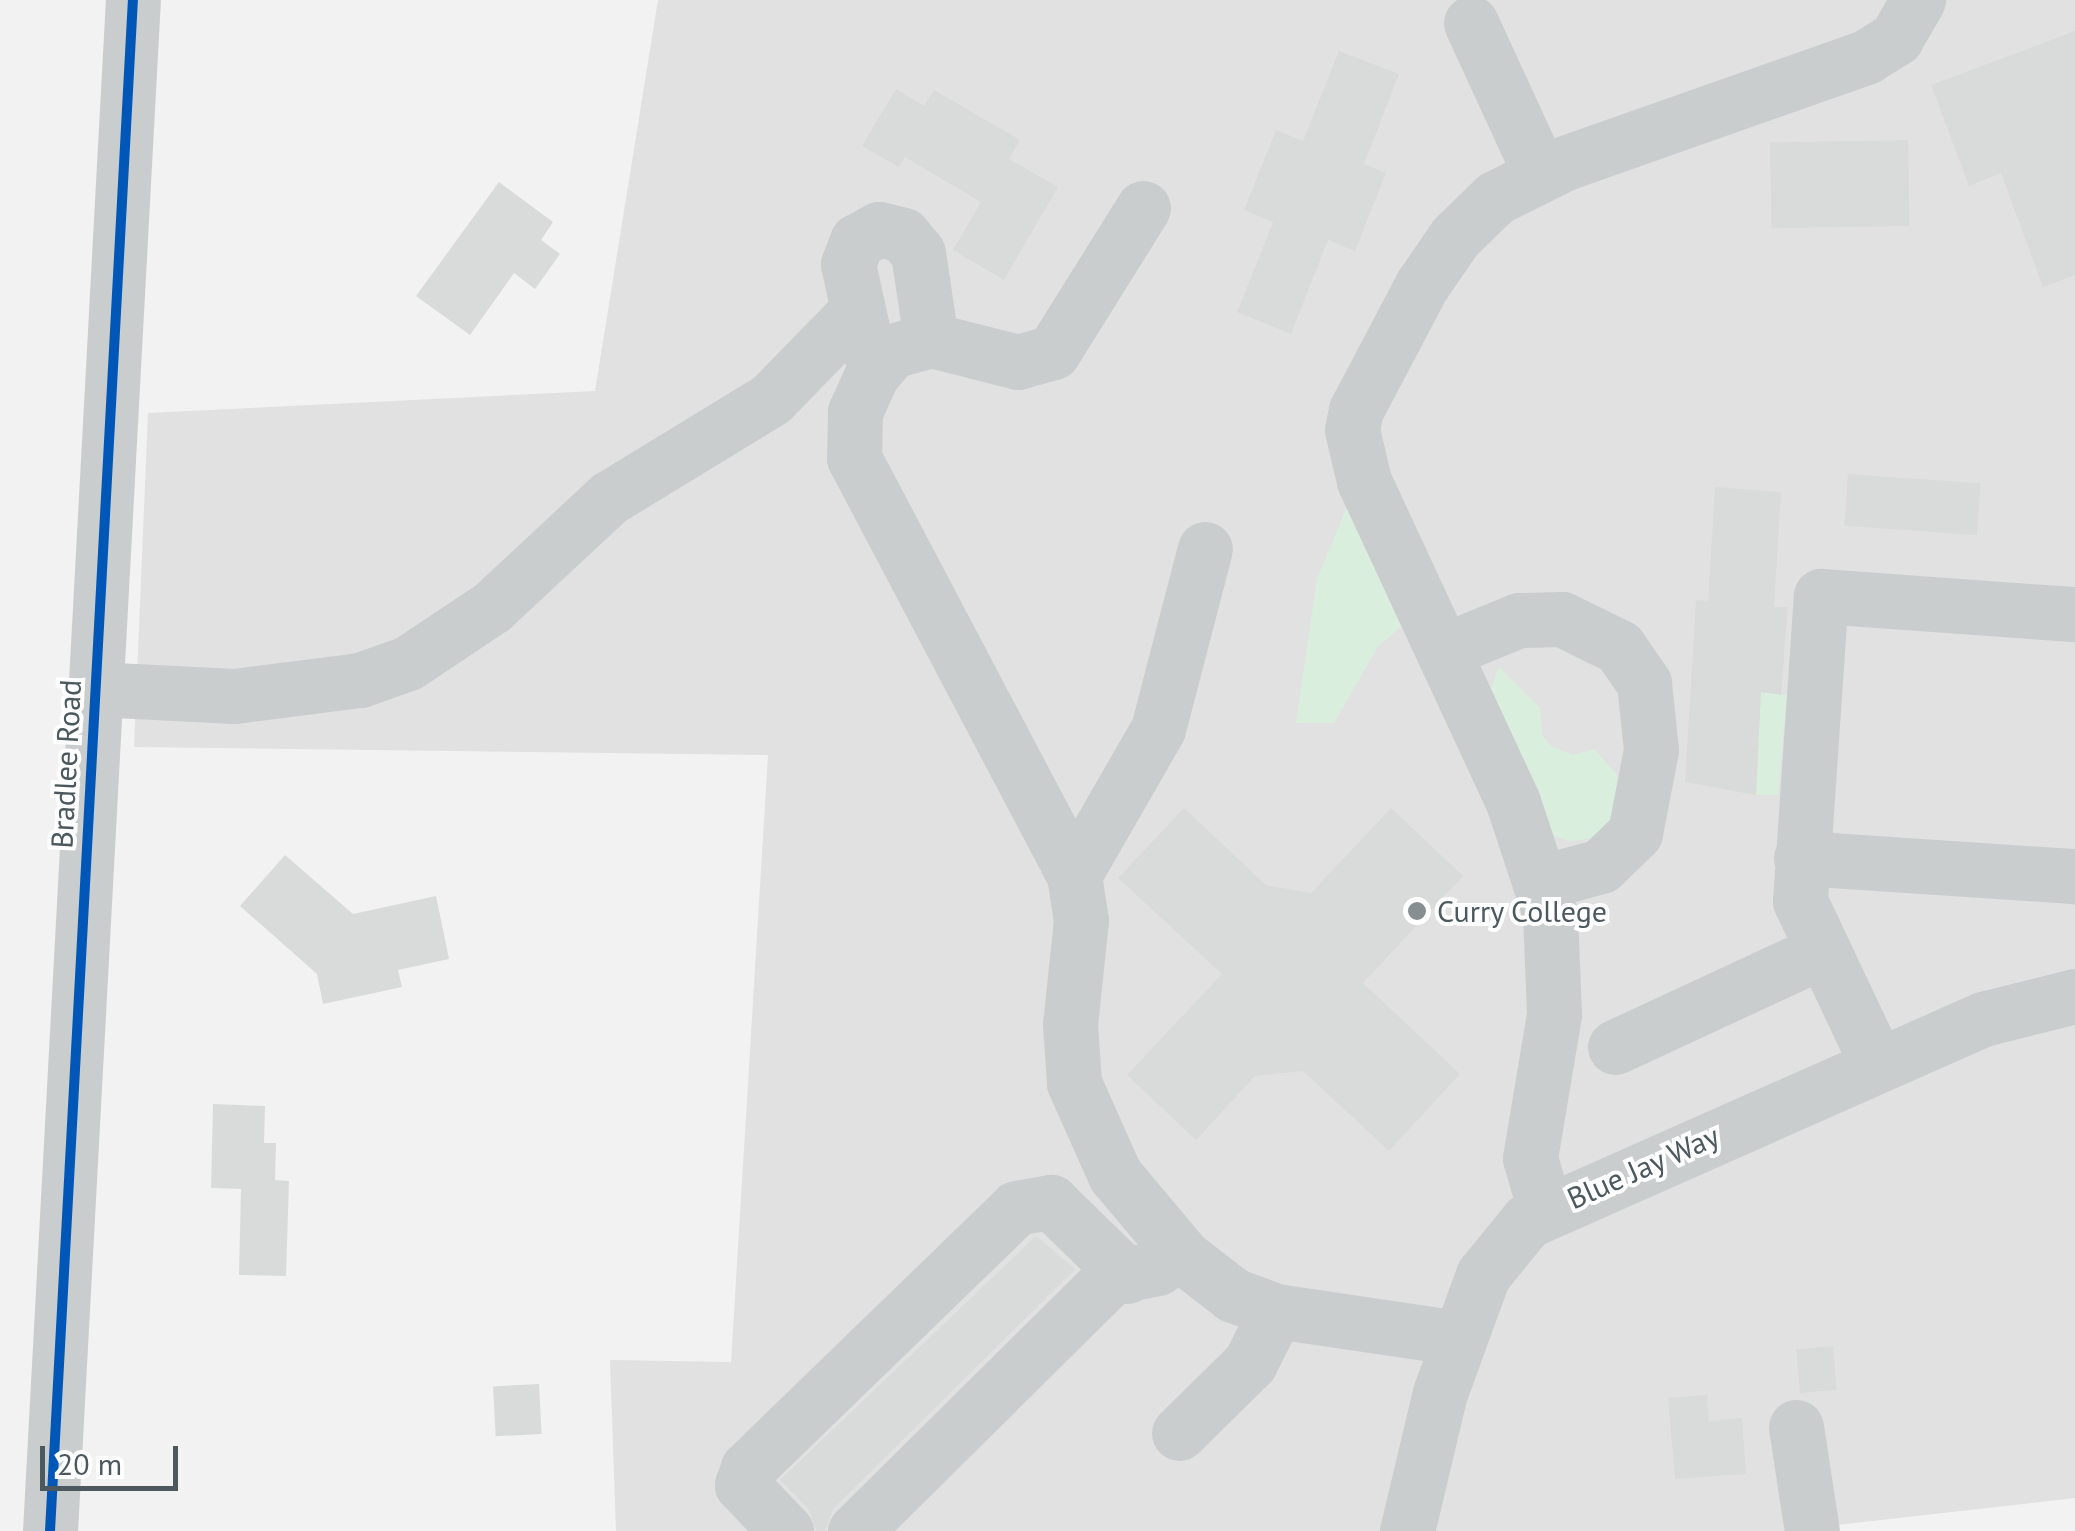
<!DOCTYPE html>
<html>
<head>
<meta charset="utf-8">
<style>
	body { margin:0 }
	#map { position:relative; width:2075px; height:1531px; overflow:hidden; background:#f3f2f2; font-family:"PT Sans",sans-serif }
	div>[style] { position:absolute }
	.education>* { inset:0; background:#e1e1e2 }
	.green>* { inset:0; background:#daeede }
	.building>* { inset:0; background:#d9dada; transform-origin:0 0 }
	.minor>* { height:55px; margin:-27.5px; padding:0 27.5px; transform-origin:27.5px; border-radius:27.5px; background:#cacdce }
	.cycleway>* { height:10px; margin:-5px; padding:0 5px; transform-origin:5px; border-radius:5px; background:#0057b8 }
	.dots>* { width:28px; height:28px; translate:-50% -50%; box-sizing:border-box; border:5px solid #fff; border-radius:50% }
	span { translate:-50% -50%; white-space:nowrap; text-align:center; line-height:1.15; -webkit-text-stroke:8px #fff; paint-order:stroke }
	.street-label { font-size:30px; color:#4b585d }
	.poi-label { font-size:30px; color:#4b585d }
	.left { translate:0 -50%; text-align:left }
	.scale { position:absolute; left:40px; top:1446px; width:138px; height:45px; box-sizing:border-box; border:5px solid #4b585d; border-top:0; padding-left:12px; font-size:30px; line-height:35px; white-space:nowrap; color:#4b585d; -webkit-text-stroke:8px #fff; paint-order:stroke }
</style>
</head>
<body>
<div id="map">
	<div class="education">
		<i style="clip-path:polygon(658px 0,2075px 0,2075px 1498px,1784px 1531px,616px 1531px,610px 1360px,731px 1362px,768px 755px,134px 747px,148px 413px,595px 391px)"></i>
	</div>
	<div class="green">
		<i style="clip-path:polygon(1349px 502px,1405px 623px,1377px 648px,1334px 723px,1296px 723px,1317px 579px)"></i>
		<i style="clip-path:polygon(1499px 667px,1540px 708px,1542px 735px,1551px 746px,1573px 755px,1594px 749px,1621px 779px,1617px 817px,1597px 838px,1569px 841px,1550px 834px,1489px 693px)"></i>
		<i style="clip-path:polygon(1761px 692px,1787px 695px,1778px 795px,1756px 795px)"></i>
	</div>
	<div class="building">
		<i style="clip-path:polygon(2075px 31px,2075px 275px,2043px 287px,2001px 173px,1969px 186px,1931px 85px)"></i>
		<i style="clip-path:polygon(1339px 51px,1399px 74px,1364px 164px,1386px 173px,1355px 251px,1328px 240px,1291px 334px,1237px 312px,1273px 222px,1244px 210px,1276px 130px,1303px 141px)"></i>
		<i style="clip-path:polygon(896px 89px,924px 106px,934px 90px,1020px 140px,1009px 159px,1058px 187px,1004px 280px,953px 250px,981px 202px,905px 157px,899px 167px,862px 146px)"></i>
		<i style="left:1908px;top:140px;width:86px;height:138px;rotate:89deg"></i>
		<i style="clip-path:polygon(499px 182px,553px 222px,541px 240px,560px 254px,535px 289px,514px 273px,470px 335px,416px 296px)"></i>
		<i style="left:1848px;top:474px;width:133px;height:52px;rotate:4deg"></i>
		<i style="clip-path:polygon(1715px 487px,1781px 492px,1774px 607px,1788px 607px,1781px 695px,1761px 692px,1756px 795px,1685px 782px,1696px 600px,1708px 601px)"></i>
		<i style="clip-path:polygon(1184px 808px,1266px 885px,1311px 893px,1391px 808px,1463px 876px,1363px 983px,1460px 1074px,1389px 1151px,1303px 1071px,1255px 1076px,1196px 1140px,1127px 1075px,1222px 974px,1118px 878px)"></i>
		<i style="clip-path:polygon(285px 855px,353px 914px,436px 896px,449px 959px,398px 970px,402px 987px,323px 1004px,317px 974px,240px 906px)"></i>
		<i style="clip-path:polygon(213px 1104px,265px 1106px,264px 1143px,276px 1143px,275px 1180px,289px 1181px,286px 1276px,239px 1275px,241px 1189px,211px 1188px)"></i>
		<i style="clip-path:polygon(1036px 1236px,1075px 1269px,833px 1509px,825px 1531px,816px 1531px,809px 1510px,780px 1480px)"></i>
		<i style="left:1833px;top:1346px;width:44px;height:37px;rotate:85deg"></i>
		<i style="left:539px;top:1384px;width:50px;height:46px;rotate:87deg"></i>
		<i style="clip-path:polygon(1707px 1395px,1709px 1421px,1742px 1418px,1746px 1474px,1675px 1479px,1668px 1398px)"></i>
	</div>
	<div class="minor">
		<i style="left:1471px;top:23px;width:165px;rotate:65.3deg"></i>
		<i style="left:1143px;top:208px;width:170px;rotate:122deg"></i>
		<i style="left:1053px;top:352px;width:36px;rotate:164deg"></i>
		<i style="left:1018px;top:362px;width:90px;rotate:-165.8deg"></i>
		<i style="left:931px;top:340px;width:41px;rotate:164.2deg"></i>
		<i style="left:892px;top:351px;width:30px;rotate:131deg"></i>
		<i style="left:872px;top:374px;width:42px;rotate:114.1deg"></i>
		<i style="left:855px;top:412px;width:46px;rotate:91.2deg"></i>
		<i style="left:854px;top:458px;width:471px;rotate:62.2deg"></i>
		<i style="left:1074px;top:875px;width:46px;rotate:81.2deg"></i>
		<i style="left:1081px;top:920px;width:105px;rotate:96deg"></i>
		<i style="left:1070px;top:1024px;width:59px;rotate:86.1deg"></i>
		<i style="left:1074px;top:1083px;width:101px;rotate:66deg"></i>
		<i style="left:1115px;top:1175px;width:107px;rotate:49.9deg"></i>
		<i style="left:1184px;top:1257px;width:62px;rotate:37.8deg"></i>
		<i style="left:1233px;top:1295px;width:46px;rotate:20.4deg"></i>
		<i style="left:1276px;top:1311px;width:184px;rotate:8.4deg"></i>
		<i style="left:866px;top:346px;width:84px;rotate:-102.4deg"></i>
		<i style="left:848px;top:264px;width:25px;rotate:-69deg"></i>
		<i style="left:857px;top:241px;width:25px;rotate:-29deg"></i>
		<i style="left:879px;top:229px;width:25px;rotate:14deg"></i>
		<i style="left:903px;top:235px;width:23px;rotate:50deg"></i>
		<i style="left:918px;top:253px;width:88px;rotate:81.5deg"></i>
		<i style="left:1443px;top:651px;width:82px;rotate:-22.2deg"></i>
		<i style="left:1519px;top:620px;width:43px;rotate:-1.3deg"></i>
		<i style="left:1562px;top:619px;width:64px;rotate:26.2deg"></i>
		<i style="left:1619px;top:647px;width:44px;rotate:55.2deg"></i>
		<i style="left:1644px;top:683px;width:67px;rotate:84deg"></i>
		<i style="left:1651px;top:750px;width:85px;rotate:100.9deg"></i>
		<i style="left:1635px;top:833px;width:47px;rotate:135.9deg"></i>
		<i style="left:1601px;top:866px;width:61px;rotate:164.8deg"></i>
		<i style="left:95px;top:689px;width:139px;rotate:2.9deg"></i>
		<i style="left:234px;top:696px;width:127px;rotate:-7.2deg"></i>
		<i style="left:360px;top:680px;width:51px;rotate:-19.5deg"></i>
		<i style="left:408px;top:663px;width:101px;rotate:-33.7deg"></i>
		<i style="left:492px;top:607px;width:160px;rotate:-43deg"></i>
		<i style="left:609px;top:498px;width:190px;rotate:-31.4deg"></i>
		<i style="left:771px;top:399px;width:124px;rotate:-45.7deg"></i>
		<i style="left:1801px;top:858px;width:275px;rotate:3.8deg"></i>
		<i style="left:1074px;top:875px;width:168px;rotate:-60.1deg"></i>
		<i style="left:1158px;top:729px;width:186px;rotate:-75.4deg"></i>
		<i style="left:1615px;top:1047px;width:228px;rotate:-24.9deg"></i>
		<i style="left:1877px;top:1064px;width:180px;rotate:-115.3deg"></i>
		<i style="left:1800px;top:901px;width:306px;rotate:-86.1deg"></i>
		<i style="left:1821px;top:596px;width:255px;rotate:4.1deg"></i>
		<i style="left:1545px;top:1210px;width:54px;rotate:-106.1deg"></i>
		<i style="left:1530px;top:1158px;width:146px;rotate:-80.5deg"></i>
		<i style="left:1554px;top:1014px;width:100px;rotate:-92.3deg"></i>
		<i style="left:1550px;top:914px;width:118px;rotate:-108.3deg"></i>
		<i style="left:1513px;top:802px;width:354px;rotate:-114.9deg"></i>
		<i style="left:1364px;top:481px;width:52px;rotate:-103.2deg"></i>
		<i style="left:1352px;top:430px;width:20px;rotate:-79deg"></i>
		<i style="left:1356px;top:410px;width:141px;rotate:-62.2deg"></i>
		<i style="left:1422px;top:285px;width:58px;rotate:-55.5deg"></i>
		<i style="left:1455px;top:237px;width:56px;rotate:-44.3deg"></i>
		<i style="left:1495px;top:198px;width:78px;rotate:-26.6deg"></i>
		<i style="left:1565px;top:163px;width:319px;rotate:-19.4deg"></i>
		<i style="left:1866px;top:57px;width:36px;rotate:-32deg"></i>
		<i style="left:1896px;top:38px;width:44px;rotate:-59.9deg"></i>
		<i style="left:1796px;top:1427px;width:105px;rotate:81.3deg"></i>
		<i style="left:1179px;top:1433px;width:100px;rotate:-44.6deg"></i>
		<i style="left:1250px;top:1363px;width:58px;rotate:-63.4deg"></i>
		<i style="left:50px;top:1531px;width:1533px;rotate:-86.9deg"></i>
		<i style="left:786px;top:1531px;width:64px;rotate:-133.7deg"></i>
		<i style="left:742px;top:1485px;width:18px;rotate:-71deg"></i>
		<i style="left:748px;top:1468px;width:373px;rotate:-44.1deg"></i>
		<i style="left:1016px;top:1208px;width:36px;rotate:-10deg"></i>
		<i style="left:1051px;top:1202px;width:106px;rotate:44.2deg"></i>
		<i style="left:855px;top:1531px;width:361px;rotate:-44.7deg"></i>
		<i style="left:1112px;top:1277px;width:47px;rotate:-11.1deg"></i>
		<i style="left:1407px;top:1531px;width:142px;rotate:-76.6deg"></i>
		<i style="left:1440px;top:1393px;width:126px;rotate:-70deg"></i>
		<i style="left:1483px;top:1275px;width:70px;rotate:-50.8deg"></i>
		<i style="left:1527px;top:1221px;width:499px;rotate:-23.9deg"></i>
		<i style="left:1983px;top:1019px;width:95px;rotate:-14deg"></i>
	</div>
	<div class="cycleway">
		<i style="left:50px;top:1531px;width:1533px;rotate:-86.9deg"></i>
	</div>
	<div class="dots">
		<i style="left:1417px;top:911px;background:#868e91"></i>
	</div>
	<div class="street-label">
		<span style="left:66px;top:764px;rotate:-87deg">Bradlee Road</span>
		<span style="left:1643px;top:1167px;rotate:-24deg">Blue Jay Way</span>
	</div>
	<div class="poi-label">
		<span class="left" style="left:1437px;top:911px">Curry College</span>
	</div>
	<div class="scale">20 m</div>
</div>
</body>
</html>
